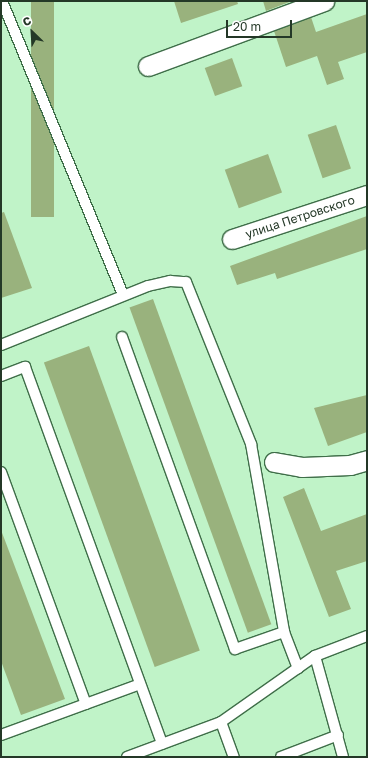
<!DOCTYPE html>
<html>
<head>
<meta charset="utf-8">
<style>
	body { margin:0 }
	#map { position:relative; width:368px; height:758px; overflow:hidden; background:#c0f3c8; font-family:"Golos Text",sans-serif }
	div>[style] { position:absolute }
	.building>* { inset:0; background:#99b27d; transform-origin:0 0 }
	.roads { filter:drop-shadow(1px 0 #3f6e49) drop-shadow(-1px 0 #3f6e49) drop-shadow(0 1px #3f6e49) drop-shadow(0 -1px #3f6e49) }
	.service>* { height:10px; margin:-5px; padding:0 5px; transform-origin:5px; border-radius:5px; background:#fff }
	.minor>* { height:19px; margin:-9.5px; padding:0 9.5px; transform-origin:9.5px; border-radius:9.5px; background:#fff }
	span { translate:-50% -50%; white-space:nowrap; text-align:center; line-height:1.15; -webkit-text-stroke:3px #fff; paint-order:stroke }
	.street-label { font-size:12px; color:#243827 }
	.frame { position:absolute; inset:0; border:2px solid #243827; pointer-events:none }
	.north { position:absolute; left:12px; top:12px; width:40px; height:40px; -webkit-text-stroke:3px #fff; paint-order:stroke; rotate:335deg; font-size:11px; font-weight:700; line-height:16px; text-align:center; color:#243827 }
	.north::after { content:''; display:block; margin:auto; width:14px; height:18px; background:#243827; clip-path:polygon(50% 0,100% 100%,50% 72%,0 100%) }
	.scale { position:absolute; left:226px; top:20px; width:66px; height:18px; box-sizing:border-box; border:2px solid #243827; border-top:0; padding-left:5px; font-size:12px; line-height:14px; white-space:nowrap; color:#243827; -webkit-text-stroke:3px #fff; paint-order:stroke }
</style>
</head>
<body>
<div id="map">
	<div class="building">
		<i style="left:31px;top:1px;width:23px;height:216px"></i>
		<i style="clip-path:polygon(174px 1px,237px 1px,238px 4px,181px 23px)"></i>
		<i style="clip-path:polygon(263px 1px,292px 1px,266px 11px)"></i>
		<i style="clip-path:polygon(367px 14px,367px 52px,338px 62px,344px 79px,327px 85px,317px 56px,286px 67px,274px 31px,311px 17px,316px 32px)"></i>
		<i style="left:232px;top:58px;width:30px;height:29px;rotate:70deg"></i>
		<i style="left:336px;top:125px;width:46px;height:30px;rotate:71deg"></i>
		<i style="left:268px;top:154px;width:41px;height:46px;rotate:70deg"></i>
		<i style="clip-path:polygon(4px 212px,32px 288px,1px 298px,1px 213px)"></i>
		<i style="clip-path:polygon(367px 216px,367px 249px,277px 279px,275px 273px,237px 285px,230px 266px)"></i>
		<i style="left:153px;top:299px;width:346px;height:25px;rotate:70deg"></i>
		<i style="left:89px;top:346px;width:324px;height:48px;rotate:70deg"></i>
		<i style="clip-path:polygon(367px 395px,367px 432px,328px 446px,314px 408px)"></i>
		<i style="clip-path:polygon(304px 488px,321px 531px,367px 514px,367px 561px,336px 571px,351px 609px,329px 617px,283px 497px)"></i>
		<i style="clip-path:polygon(1px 530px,65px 699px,21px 715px,1px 661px)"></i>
	</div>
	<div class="roads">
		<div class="service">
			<i style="left:2px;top:1px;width:318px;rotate:67.6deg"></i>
			<i style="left:122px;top:337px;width:332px;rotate:70.1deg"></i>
			<i style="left:235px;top:649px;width:52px;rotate:-19.1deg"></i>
			<i style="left:1px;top:345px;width:158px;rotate:-21.9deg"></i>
			<i style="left:148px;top:286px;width:23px;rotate:-13deg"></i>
			<i style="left:170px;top:281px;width:16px;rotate:4deg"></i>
			<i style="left:186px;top:282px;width:175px;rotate:68.1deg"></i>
			<i style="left:251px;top:444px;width:191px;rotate:80deg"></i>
			<i style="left:284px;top:632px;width:39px;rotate:69deg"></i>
			<i style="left:1px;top:376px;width:26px;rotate:-21deg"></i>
			<i style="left:25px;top:367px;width:401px;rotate:70deg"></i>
			<i style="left:1px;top:472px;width:247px;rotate:69.9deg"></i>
			<i style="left:315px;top:656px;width:105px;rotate:74.5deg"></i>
			<i style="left:221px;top:722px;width:37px;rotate:70deg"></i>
			<i style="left:1px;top:735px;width:148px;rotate:-20.1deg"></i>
			<i style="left:127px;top:757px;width:100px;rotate:-20.4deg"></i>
			<i style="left:221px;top:722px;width:115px;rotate:-35.1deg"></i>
			<i style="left:315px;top:656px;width:56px;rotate:-21deg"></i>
			<i style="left:281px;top:757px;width:61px;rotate:-21.1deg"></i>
		</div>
		<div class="minor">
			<i style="left:148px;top:66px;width:188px;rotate:-20.3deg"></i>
			<i style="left:232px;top:239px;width:142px;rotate:-18.1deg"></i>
			<i style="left:274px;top:462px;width:28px;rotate:10deg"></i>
			<i style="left:302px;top:467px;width:48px;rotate:-2.4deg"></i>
			<i style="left:350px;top:465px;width:18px;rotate:-16deg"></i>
		</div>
	</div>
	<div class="street-label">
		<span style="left:300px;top:217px;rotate:-18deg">улица Петровского</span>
	</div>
	<div class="frame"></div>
	<div class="north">С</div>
	<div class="scale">20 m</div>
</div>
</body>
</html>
